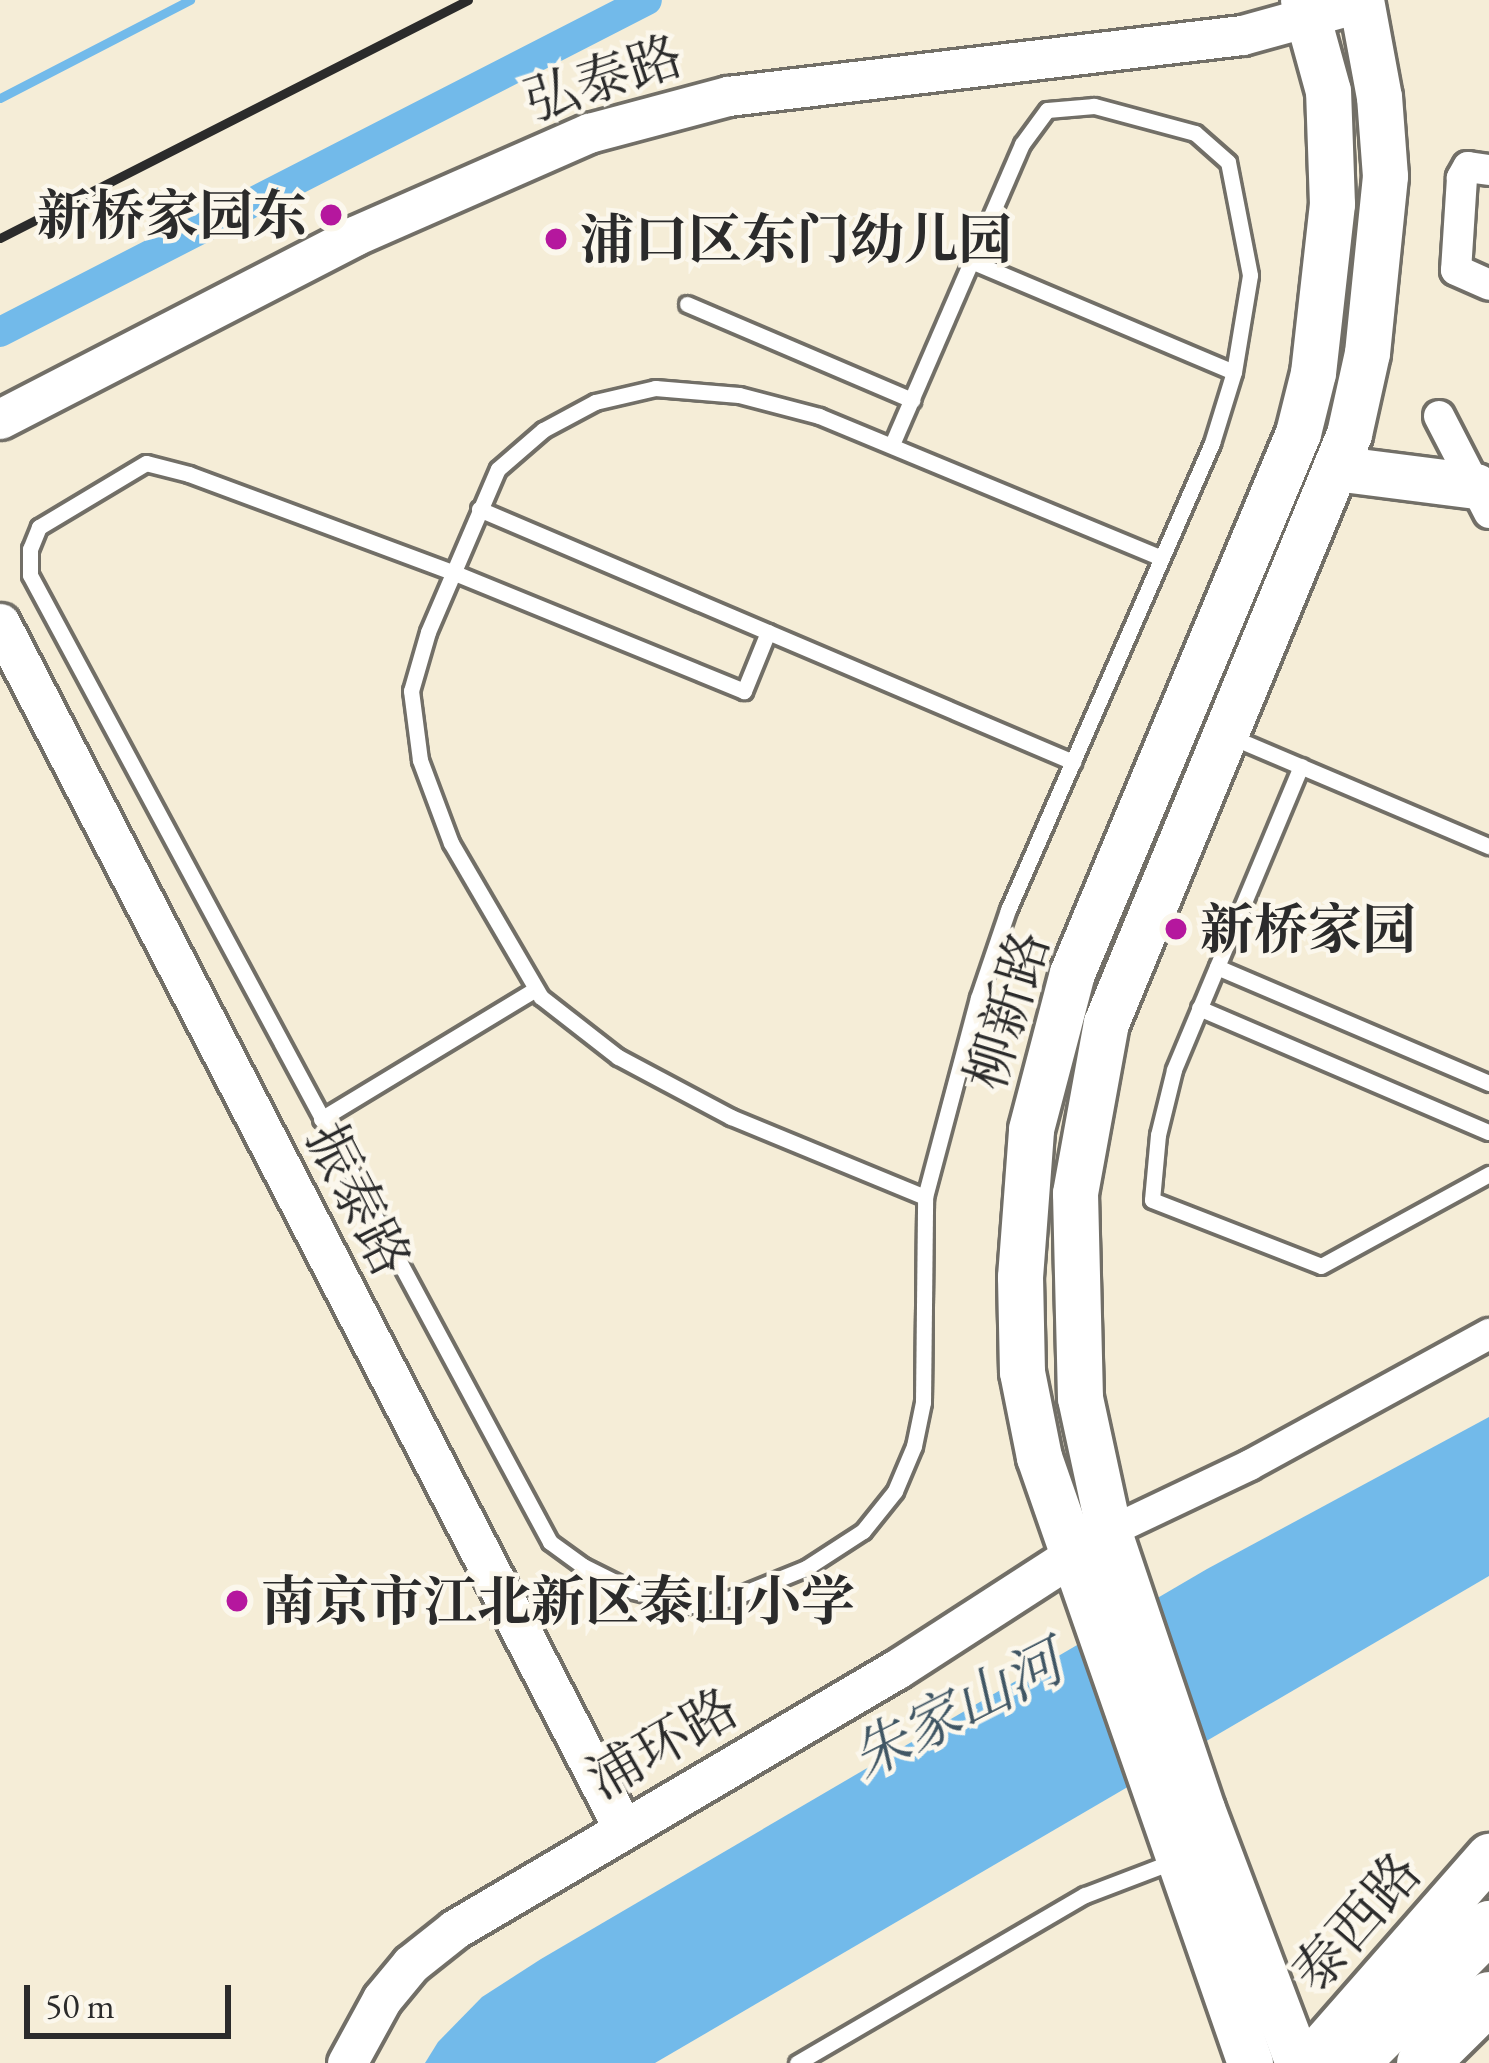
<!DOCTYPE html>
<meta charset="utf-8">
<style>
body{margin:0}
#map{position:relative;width:1489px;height:2063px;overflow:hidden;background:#f5edd7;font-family:"EB Garamond","Noto Serif SC",serif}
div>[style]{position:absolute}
.water>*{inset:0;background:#72baea}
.stream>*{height:9px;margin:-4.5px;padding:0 4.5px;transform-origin:4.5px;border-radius:4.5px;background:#72baea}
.canal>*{height:30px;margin:-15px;padding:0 15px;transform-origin:15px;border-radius:15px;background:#72baea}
.roads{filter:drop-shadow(3px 0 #726f67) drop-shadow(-3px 0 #726f67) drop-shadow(0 3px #726f67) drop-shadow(0 -3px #726f67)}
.service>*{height:15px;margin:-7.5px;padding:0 7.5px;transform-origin:7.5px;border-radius:7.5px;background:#fff}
.minor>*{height:30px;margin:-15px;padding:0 15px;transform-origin:15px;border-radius:15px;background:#fff}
.tertiary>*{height:39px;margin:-19.5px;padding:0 19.5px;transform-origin:19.5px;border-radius:19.5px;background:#fff}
.secondary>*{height:45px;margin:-22.5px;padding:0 22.5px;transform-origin:22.5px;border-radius:22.5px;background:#fff}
.trunk>*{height:51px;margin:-25.5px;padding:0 25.5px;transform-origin:25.5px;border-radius:25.5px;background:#fff}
.rail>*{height:9px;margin:-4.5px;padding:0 4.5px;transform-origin:4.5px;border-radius:4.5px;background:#2b2b2b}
.dots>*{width:33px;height:33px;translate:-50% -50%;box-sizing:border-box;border:6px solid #fbf7ec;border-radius:50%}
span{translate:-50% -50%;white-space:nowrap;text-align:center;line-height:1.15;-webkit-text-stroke:9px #fbf7ec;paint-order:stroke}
.street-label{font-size:54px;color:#2b2b2b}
.poi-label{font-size:54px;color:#2b2b2b;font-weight:700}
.right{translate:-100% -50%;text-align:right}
.left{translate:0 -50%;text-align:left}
.water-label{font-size:57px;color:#405664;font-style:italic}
.scale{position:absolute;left:24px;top:1985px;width:207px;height:54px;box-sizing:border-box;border:6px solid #2b2b2b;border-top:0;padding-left:15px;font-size:36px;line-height:42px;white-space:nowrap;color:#2b2b2b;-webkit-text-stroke:9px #fbf7ec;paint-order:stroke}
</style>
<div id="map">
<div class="water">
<div style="clip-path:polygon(1489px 1417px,1489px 1576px,655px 2063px,425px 2063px,438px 2042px,482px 1997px,541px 1959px,1207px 1569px)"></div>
</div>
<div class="stream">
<div style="left:0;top:98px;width:214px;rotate:-27.3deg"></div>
</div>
<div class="canal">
<div style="left:0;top:332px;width:727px;rotate:-27.16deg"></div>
</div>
<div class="roads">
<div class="service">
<div style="left:971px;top:261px;width:285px;rotate:22.9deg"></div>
<div style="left:687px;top:304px;width:245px;rotate:23.1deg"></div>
<div style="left:479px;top:509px;width:646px;rotate:23.07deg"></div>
<div style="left:768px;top:632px;width:64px;rotate:112.1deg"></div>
<div style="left:744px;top:691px;width:315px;rotate:-157.8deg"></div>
<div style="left:452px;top:572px;width:281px;rotate:-159.6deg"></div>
<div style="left:189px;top:474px;width:44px;rotate:-165.7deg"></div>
<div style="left:146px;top:463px;width:125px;rotate:149.1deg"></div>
<div style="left:39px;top:527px;width:24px;rotate:112deg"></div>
<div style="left:30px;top:549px;width:26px;rotate:90deg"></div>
<div style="left:30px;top:575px;width:1098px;rotate:61.73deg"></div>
<div style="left:550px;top:1542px;width:41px;rotate:36deg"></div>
<div style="left:583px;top:1566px;width:56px;rotate:26.6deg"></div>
<div style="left:633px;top:1591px;width:60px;rotate:13.6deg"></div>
<div style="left:691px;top:1605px;width:42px;rotate:-9.7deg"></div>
<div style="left:732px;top:1598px;width:80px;rotate:-22.1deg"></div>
<div style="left:806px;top:1568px;width:68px;rotate:-33deg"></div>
<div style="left:863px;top:1531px;width:51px;rotate:-51.3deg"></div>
<div style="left:895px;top:1491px;width:49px;rotate:-67.1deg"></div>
<div style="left:914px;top:1446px;width:45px;rotate:-78.4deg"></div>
<div style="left:923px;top:1402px;width:205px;rotate:-89.4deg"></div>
<div style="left:925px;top:1197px;width:206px;rotate:-75.1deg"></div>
<div style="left:978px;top:998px;width:93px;rotate:-71.2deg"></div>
<div style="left:1008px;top:910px;width:510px;rotate:-66.4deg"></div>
<div style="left:1212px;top:443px;width:74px;rotate:-72.8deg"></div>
<div style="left:1234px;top:372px;width:98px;rotate:-80.6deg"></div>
<div style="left:1250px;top:275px;width:115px;rotate:-101deg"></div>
<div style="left:1228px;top:162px;width:44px;rotate:-138.7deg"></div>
<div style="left:1195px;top:133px;width:105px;rotate:-165deg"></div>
<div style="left:1094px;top:106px;width:47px;rotate:175.1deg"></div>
<div style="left:1047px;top:110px;width:42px;rotate:126.3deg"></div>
<div style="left:1022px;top:144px;width:327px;rotate:113.4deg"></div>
<div style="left:1227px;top:735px;width:285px;rotate:23deg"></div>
<div style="left:1301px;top:766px;width:329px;rotate:112.7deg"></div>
<div style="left:1174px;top:1070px;width:67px;rotate:103.8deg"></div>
<div style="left:1158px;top:1135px;width:65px;rotate:95.3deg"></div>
<div style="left:1152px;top:1200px;width:181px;rotate:21.3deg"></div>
<div style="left:1321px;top:1266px;width:192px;rotate:-28.7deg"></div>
<div style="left:1217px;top:967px;width:296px;rotate:23.1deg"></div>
<div style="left:1199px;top:1008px;width:315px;rotate:23.2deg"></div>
<div style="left:321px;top:1119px;width:251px;rotate:-31.2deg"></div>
<div style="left:925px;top:1197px;width:210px;rotate:-157.6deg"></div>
<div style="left:731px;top:1117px;width:128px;rotate:-152deg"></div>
<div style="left:618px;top:1057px;width:98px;rotate:-142.1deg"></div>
<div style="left:541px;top:997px;width:178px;rotate:-120.3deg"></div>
<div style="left:451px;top:843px;width:89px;rotate:-110.5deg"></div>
<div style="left:420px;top:760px;width:70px;rotate:-97.4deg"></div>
<div style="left:411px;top:691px;width:61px;rotate:-73.9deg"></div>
<div style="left:428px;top:632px;width:177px;rotate:-66.8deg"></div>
<div style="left:498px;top:469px;width:60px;rotate:-40.9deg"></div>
<div style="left:543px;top:430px;width:59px;rotate:-28.3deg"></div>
<div style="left:595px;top:402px;width:62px;rotate:-13.1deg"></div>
<div style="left:655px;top:388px;width:84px;rotate:4.8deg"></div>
<div style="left:739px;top:395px;width:83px;rotate:14.7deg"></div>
<div style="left:819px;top:416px;width:370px;rotate:22.5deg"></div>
<div style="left:797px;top:2063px;width:333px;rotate:-30.3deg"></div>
<div style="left:1085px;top:1895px;width:95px;rotate:-20.9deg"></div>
</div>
<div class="minor">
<div style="left:1489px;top:170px;width:21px;rotate:-172deg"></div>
<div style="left:1468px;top:167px;width:13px;rotate:119deg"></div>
<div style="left:1462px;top:178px;width:92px;rotate:93.7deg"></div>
<div style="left:1456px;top:270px;width:36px;rotate:24deg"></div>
<div style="left:1439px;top:416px;width:109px;rotate:62.7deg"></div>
<div style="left:1109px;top:1532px;width:156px;rotate:-25.4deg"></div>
<div style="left:1250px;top:1465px;width:273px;rotate:-28.7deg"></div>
</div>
<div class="tertiary">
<div style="left:0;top:419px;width:399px;rotate:-27.3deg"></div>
<div style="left:354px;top:236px;width:257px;rotate:-23.7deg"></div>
<div style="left:589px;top:133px;width:144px;rotate:-14.9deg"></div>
<div style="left:728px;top:96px;width:518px;rotate:-6.77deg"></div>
<div style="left:1242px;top:35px;width:124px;rotate:-15.4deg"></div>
<div style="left:0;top:623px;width:1354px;rotate:62.66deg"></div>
<div style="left:347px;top:2063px;width:73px;rotate:-61.3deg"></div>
<div style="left:382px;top:1999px;width:45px;rotate:-50.4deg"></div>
<div style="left:411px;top:1964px;width:56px;rotate:-38.5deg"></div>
<div style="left:455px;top:1929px;width:513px;rotate:-30.47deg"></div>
<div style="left:897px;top:1669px;width:206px;rotate:-32.9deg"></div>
</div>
<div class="secondary">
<div style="left:1335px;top:468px;width:142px;rotate:7.3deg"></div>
<div style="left:1250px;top:2063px;width:642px;rotate:-109.2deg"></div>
<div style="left:1039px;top:1457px;width:87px;rotate:-101.3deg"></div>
<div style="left:1022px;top:1372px;width:95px;rotate:-91.2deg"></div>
<div style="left:1020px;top:1277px;width:148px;rotate:-85.7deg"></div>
<div style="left:1031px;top:1129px;width:161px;rotate:-75.3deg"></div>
<div style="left:1072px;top:973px;width:585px;rotate:-67.29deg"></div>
<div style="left:1298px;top:433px;width:62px;rotate:-76deg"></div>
<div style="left:1313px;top:373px;width:170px;rotate:-83.6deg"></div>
<div style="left:1332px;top:204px;width:113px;rotate:-92deg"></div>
<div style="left:1328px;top:91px;width:94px;rotate:-105.4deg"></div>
<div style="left:1298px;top:2063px;width:272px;rotate:-110.7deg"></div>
<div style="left:1202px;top:1809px;width:292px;rotate:-108.6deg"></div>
<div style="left:1109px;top:1532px;width:137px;rotate:-102.2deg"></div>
<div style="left:1080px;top:1398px;width:205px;rotate:-91.4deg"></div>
<div style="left:1075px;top:1193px;width:173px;rotate:-79.7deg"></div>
<div style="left:1106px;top:1023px;width:637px;rotate:-67.58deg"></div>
<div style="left:1349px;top:434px;width:83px;rotate:-77.5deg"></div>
<div style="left:1367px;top:353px;width:178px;rotate:-84.2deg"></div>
<div style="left:1385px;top:176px;width:79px;rotate:-94.3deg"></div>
<div style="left:1379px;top:97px;width:99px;rotate:-100.5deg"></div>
<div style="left:1307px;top:2063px;width:276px;rotate:-48.7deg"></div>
</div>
<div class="trunk">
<div style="left:1352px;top:2063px;width:194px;rotate:-45deg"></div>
<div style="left:1422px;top:2063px;width:94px;rotate:-44.6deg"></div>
</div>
</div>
<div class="rail">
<div style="left:0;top:238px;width:525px;rotate:-26.96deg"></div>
</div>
<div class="dots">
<div style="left:331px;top:215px;background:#b5179e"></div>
<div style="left:556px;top:239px;background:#b5179e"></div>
<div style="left:1176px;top:929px;background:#b5179e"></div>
<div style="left:237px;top:1601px;background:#b5179e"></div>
</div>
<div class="street-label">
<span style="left:603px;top:78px;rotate:-18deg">弘泰路</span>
<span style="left:1007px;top:1010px;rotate:-73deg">柳新路</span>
<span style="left:359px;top:1199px;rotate:63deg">振泰路</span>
<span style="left:662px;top:1743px;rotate:-30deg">浦环路</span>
<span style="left:1356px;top:1922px;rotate:-49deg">泰西路</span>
</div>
<div class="poi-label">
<span class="right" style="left:307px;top:215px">新桥家园东</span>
<span class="left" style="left:580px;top:239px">浦口区东门幼儿园</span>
<span class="left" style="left:1200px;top:929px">新桥家园</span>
<span class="left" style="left:261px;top:1601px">南京市江北新区泰山小学</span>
</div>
<div class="water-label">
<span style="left:957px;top:1710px;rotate:-27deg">朱家山河</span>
</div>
<div class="scale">50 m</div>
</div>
